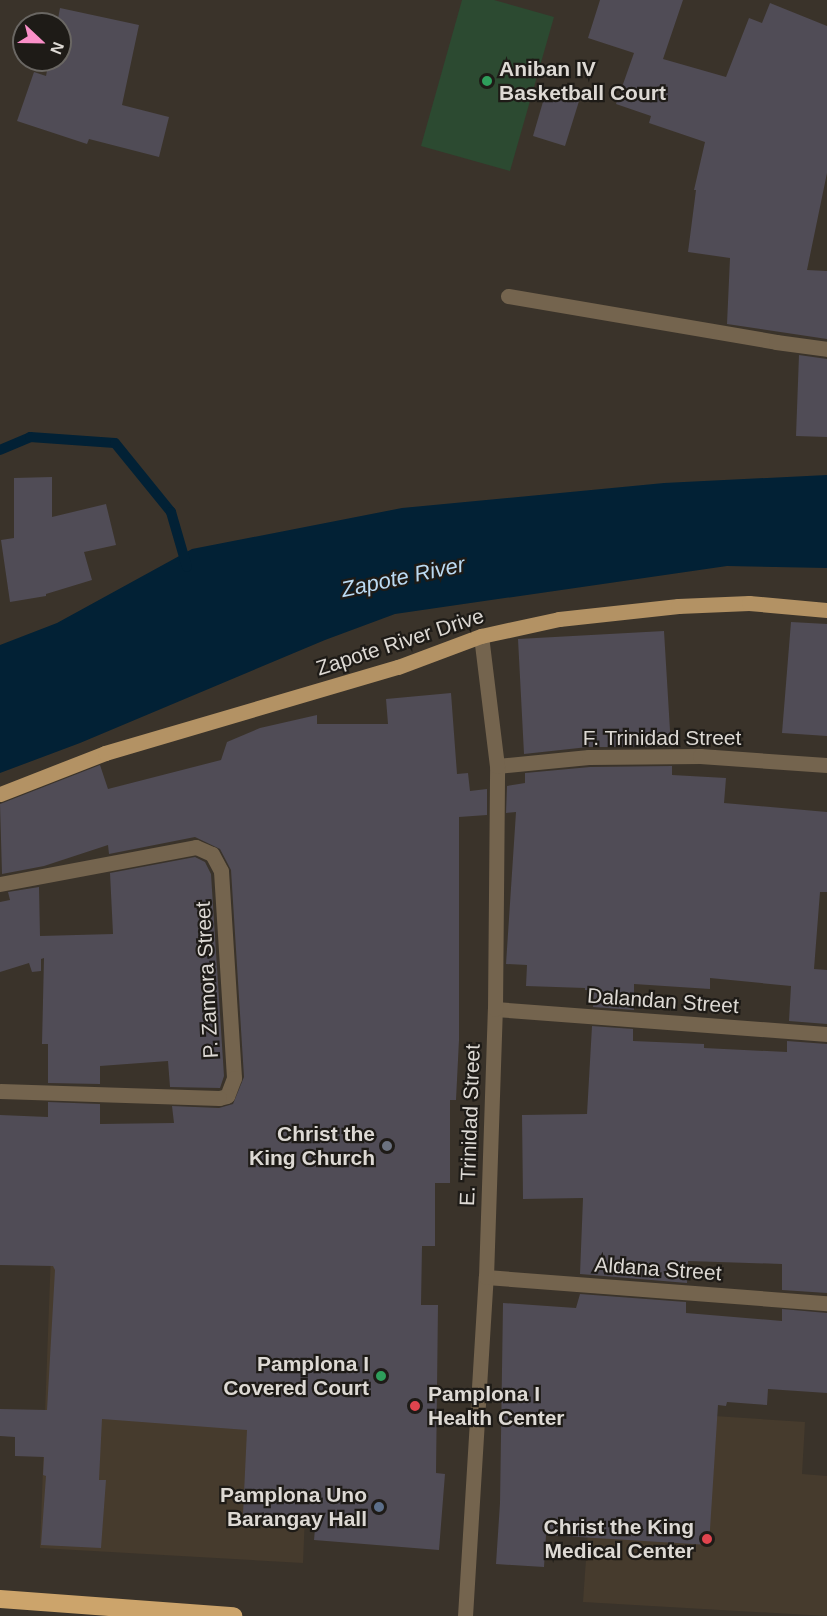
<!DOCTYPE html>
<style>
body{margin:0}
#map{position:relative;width:827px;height:1616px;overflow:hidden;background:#3a332a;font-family:Arial,sans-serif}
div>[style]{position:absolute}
.built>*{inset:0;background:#463b2d}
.green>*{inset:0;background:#2c4a31}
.water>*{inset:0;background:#022135}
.stream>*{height:10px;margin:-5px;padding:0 5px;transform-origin:5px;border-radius:5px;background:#022135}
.building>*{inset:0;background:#504c56}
.minor>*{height:15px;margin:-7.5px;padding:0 7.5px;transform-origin:7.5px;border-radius:7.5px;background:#74644e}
.major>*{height:15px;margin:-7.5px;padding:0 7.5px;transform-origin:7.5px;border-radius:7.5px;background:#b39264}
.highway>*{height:18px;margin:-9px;padding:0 9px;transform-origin:9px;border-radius:9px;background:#cca46b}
.dots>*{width:16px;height:16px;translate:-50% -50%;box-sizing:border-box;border:3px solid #1e1b17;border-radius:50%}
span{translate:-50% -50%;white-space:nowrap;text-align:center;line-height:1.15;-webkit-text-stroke:4.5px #1e1b17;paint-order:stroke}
.poi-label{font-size:21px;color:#ddd9d4;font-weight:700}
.left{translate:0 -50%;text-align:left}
.right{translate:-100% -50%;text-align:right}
.street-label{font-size:21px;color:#ddd9d4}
.water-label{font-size:22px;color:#bbdaf2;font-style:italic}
.north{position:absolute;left:12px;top:12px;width:60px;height:60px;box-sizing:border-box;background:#1e1b17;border:2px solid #6a6763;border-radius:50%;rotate:112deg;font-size:16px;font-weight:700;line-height:24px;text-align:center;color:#ddd9d4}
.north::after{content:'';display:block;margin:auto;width:21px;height:27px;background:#fa8fc8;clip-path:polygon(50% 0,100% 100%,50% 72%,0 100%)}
</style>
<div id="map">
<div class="built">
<div style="clip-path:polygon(53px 1199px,318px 1205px,303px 1563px,40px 1548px)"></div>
<div style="clip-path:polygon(608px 1409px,805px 1422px,802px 1474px,827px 1476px,827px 1616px,583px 1602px,595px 1430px)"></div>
</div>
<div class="green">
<div style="clip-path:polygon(462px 0,494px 0,554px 17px,510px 171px,421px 146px)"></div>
</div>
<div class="water">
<div style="clip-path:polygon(827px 475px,827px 568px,727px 566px,395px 614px,325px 640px,80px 743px,0 773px,0 645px,57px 623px,192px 549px,402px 508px,664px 483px)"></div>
</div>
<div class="stream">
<div style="left:0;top:450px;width:33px;rotate:-23deg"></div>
<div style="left:30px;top:437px;width:85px;rotate:4deg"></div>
<div style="left:115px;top:443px;width:89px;rotate:50.9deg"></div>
<div style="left:171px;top:512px;width:57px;rotate:73.8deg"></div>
</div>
<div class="building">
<div style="clip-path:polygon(600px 0,683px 0,663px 59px,726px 77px,749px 18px,762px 23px,770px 3px,827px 26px,827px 173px,807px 270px,827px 271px,827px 339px,727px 324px,730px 258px,688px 252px,696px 190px,694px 190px,705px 142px,649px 123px,651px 116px,616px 104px,634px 53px,588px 38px)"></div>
<div style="clip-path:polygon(60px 8px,139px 25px,122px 105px,169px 117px,159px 157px,89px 139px,87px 144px,17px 121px,34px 72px,46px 76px,49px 60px,60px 60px,60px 24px,57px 24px)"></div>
<div style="clip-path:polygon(547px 88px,580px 98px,565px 146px,533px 136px)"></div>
<div style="clip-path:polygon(799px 355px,827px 359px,827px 437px,796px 436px)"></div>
<div style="clip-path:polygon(52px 477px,52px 517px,106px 504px,116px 545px,84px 552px,92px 580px,46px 594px,46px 596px,10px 602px,1px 540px,14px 538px,14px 478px)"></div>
<div style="clip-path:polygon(791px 622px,827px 624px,827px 736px,782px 733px)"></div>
<div style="clip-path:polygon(664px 631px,671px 747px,588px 747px,524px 754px,518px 639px)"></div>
<div style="clip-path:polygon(451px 693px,457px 774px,468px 773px,470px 791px,487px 789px,487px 815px,459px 817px,459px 1040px,456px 1100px,450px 1100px,450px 1183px,435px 1183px,435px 1246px,422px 1246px,421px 1305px,438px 1305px,436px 1473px,445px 1474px,439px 1550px,314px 1540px,316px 1517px,243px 1514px,247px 1430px,102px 1419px,99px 1480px,106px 1480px,101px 1548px,41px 1545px,46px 1476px,43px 1475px,44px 1457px,15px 1456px,15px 1437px,0 1436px,0 1409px,47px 1410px,55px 1270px,53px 1266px,0 1265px,0 1115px,48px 1117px,48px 1102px,100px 1104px,100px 1124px,174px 1123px,172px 1106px,219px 1108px,233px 1104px,244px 1077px,231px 870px,220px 849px,195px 837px,109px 854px,108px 845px,44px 866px,2px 874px,0 804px,100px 765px,108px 789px,221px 760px,227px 742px,260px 728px,317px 715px,317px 724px,388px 724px,386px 699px)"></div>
<div style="clip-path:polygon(672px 766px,672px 775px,726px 778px,724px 803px,827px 812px,827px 892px,820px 892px,814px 969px,827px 970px,827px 1024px,789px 1021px,791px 986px,710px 978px,710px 989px,634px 984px,634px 1010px,593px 1007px,594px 990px,585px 990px,585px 988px,526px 986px,527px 965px,506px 964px,516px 812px,506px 813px,507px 786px,525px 783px,525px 773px,590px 767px)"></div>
<div style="clip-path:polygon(195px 857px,205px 862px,211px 874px,224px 1076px,220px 1088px,170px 1087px,168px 1061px,100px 1066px,100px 1084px,48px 1083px,48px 1044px,42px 1044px,44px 958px,41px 959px,41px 971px,32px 972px,29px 963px,0 972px,0 902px,10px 900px,8px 892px,39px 887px,40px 936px,113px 934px,110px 873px)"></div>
<div style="clip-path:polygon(592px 1026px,633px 1029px,633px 1041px,704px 1044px,704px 1048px,787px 1052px,787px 1041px,827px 1044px,827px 1293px,782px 1290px,782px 1264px,688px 1261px,687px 1283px,580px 1274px,583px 1198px,523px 1199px,522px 1115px,587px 1114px)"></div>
<div style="clip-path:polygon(580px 1294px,686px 1302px,686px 1313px,782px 1321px,782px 1309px,827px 1313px,827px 1393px,768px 1389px,767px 1405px,727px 1402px,726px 1406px,718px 1405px,709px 1545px,546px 1535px,544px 1567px,496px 1564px,500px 1503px,503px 1303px,576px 1308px)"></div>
</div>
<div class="minor">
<div style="left:508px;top:296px;width:272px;rotate:9.7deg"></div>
<div style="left:776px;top:342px;width:51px;rotate:7.8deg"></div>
<div style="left:497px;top:766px;width:92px;rotate:-5.6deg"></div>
<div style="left:589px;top:757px;width:111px;rotate:-0.5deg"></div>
<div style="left:700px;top:756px;width:127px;rotate:4.1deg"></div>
<div style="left:0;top:884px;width:199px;rotate:-10.7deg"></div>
<div style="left:196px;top:847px;width:17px;rotate:24deg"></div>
<div style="left:212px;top:854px;width:19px;rotate:62deg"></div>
<div style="left:221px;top:871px;width:207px;rotate:86.4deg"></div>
<div style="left:234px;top:1078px;width:19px;rotate:111deg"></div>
<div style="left:227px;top:1096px;width:8px;rotate:166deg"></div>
<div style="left:219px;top:1098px;width:219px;rotate:-178.2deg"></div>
<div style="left:495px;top:1009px;width:333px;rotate:4.3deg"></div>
<div style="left:486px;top:1277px;width:342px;rotate:4.4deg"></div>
<div style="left:465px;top:1616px;width:340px;rotate:-86.5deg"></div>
<div style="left:486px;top:1277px;width:268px;rotate:-88.1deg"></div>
<div style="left:495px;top:1009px;width:243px;rotate:-89.5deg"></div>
<div style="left:497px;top:766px;width:131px;rotate:-97deg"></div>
</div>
<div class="major">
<div style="left:0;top:794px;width:113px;rotate:-21.3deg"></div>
<div style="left:105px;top:753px;width:305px;rotate:-16.4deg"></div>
<div style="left:398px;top:667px;width:89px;rotate:-20.5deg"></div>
<div style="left:481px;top:636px;width:80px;rotate:-12.3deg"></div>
<div style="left:559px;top:619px;width:120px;rotate:-6.2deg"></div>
<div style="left:678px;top:606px;width:71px;rotate:-2.4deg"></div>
<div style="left:749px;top:603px;width:78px;rotate:5.1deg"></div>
</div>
<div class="highway">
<div style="left:0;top:1599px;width:234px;rotate:4.2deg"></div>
</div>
<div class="dots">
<div style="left:487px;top:81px;background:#2e9e5b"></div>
<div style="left:387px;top:1146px;background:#6b7280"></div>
<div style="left:381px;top:1376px;background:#2e9e5b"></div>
<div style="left:415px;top:1406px;background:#e0444e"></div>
<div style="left:379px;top:1507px;background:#5c6f8a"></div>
<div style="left:707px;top:1539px;background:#e0444e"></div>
</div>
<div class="poi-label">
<span class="left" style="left:499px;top:81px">Aniban IV<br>Basketball Court</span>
<span class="right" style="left:375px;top:1146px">Christ the<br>King Church</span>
<span class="right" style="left:369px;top:1376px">Pamplona I<br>Covered Court</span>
<span class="left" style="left:428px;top:1406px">Pamplona I<br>Health Center</span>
<span class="right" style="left:367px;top:1507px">Pamplona Uno<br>Barangay Hall</span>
<span class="right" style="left:694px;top:1539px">Christ the King<br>Medical Center</span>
</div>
<div class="street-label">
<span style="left:400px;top:642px;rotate:-18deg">Zapote River Drive</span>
<span style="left:662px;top:738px">F. Trinidad Street</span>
<span style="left:207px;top:980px;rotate:-93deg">P. Zamora Street</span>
<span style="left:663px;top:1001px;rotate:4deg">Dalandan Street</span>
<span style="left:470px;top:1125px;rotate:-88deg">E. Trinidad Street</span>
<span style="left:658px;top:1269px;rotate:4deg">Aldana Street</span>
</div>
<div class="water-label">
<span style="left:403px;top:577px;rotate:-12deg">Zapote River</span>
</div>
<div class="north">N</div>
</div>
